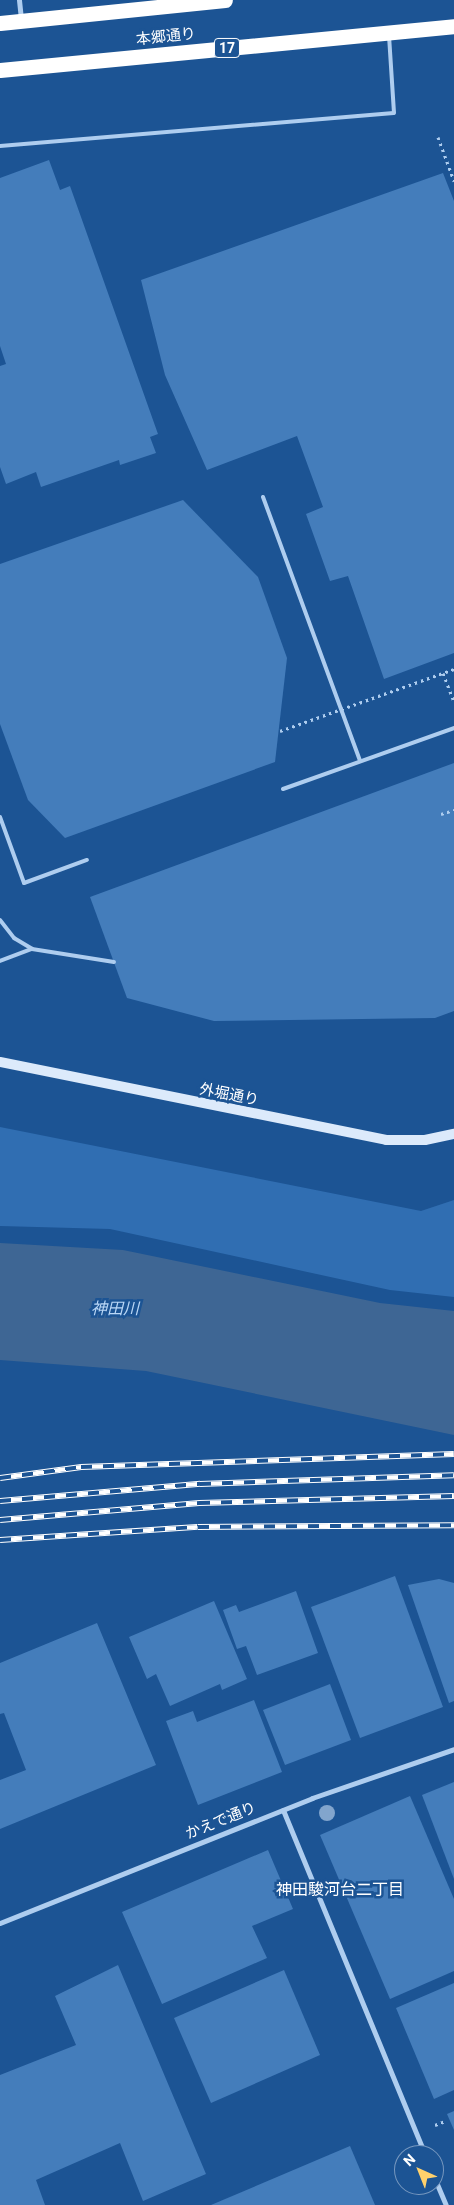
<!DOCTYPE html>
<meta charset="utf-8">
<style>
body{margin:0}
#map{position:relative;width:454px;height:2205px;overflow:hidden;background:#1c5494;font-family:Roboto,"Noto Sans JP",sans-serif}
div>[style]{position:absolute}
.green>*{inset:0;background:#306eb2}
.water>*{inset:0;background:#3e6694}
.building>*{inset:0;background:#447dbb}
.path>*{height:3px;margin-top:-1.5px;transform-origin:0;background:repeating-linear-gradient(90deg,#aecdef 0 2.5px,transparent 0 6.5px)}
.lane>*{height:4px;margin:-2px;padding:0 2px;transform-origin:2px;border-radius:2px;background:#aecdef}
.street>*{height:5px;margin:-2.5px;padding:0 2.5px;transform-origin:2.5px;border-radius:2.5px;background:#aecdef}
.secondary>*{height:10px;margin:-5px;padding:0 5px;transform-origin:5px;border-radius:5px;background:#dceafb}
.highway>*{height:15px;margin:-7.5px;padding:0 7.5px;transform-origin:7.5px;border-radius:7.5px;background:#fff}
.rail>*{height:5.5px;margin-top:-2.75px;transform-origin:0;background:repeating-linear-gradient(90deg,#1c5494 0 11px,#fff 0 22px);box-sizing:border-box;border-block:1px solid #fff}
.path-bridge>*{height:3px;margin-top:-1.5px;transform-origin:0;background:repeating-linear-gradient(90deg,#aecdef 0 2.5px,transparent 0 6.5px)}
.trees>*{width:16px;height:16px;margin:-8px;border-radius:50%;background:#82a5cd}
span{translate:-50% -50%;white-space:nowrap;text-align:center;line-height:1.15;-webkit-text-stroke:5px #1c5494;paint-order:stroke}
.shield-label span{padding:1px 4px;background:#1c5494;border:1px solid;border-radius:4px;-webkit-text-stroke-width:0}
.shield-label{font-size:14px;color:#fff;font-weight:700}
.street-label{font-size:15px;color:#fff}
.water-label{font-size:16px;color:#bad7f6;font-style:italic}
.neighbourhood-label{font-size:16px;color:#fff}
.north{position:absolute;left:394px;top:2145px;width:50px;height:50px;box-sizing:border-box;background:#1c5494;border:1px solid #7798bf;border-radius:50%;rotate:316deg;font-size:14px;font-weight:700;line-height:20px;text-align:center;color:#fff}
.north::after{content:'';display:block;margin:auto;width:18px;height:22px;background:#ffd16c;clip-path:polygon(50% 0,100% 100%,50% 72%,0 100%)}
</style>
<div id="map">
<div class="green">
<div style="clip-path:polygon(0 1127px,421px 1211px,454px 1200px,454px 1297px,390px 1290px,110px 1229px,0 1226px)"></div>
</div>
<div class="water">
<div style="clip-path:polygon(0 1243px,123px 1250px,380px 1303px,454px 1311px,454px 1435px,146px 1371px,0 1360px)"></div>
</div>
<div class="building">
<div style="clip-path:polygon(49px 160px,60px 190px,70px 186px,158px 434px,150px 437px,156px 453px,120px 465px,119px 460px,41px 487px,36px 472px,6px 484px,0 467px,0 366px,6px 364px,0 346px,0 178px)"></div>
<div style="clip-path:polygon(443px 173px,454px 201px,454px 653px,384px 679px,348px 576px,330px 581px,306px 514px,323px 507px,297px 436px,207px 470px,165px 375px,141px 280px)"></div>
<div style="clip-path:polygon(183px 500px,258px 577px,287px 658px,275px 762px,65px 838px,28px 800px,0 724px,0 564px)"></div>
<div style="clip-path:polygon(454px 763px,454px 1011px,435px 1018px,214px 1021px,127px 998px,90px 897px)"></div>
<div style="clip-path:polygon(395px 1576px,443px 1707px,360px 1738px,311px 1607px)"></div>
<div style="clip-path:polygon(439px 1579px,454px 1583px,454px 1701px,449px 1703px,408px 1585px)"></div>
<div style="clip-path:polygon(296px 1591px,318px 1653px,257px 1675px,246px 1646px,237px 1649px,223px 1610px,236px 1605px,239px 1612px)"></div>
<div style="clip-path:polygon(214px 1601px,247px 1679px,222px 1690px,220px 1684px,170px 1706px,156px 1674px,147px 1679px,129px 1637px)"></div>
<div style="clip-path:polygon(97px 1623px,156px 1765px,0 1829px,0 1780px,26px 1770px,4px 1713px,0 1714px,0 1663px)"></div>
<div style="clip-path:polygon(330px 1684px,351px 1740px,285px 1765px,263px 1710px)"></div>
<div style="clip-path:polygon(254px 1700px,282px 1772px,198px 1805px,166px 1721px,193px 1711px,197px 1722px)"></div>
<div style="clip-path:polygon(454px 1782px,454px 1879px,422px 1795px)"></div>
<div style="clip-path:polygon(410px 1796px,454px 1899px,454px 1971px,390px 1999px,320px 1835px)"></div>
<div style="clip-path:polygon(268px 1850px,293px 1909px,252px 1926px,267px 1958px,162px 2004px,122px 1912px)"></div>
<div style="clip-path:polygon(118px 1965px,206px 2174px,143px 2201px,120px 2143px,36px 2180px,45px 2205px,0 2205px,0 2075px,76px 2045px,55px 1996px)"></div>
<div style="clip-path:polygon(284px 1970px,320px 2055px,211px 2103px,174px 2018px)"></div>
<div style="clip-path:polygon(454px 1983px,454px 2090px,434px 2099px,396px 2008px)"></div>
<div style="clip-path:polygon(454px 2111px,454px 2130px,447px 2114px)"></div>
<div style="clip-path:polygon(350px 2146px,375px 2205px,211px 2205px)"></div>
</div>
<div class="path">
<div style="left:438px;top:137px;width:47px;rotate:70deg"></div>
<div style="left:443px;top:673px;width:30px;rotate:69deg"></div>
<div style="left:441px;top:814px;width:14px;rotate:-17deg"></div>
<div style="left:435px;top:2125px;width:9px;rotate:-21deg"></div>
</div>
<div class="lane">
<div style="left:0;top:146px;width:395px;rotate:-4.8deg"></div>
<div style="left:394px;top:113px;width:78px;rotate:-93.7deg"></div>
<div style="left:263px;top:497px;width:281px;rotate:69.8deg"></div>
<div style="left:283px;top:789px;width:182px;rotate:-19.6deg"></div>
<div style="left:0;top:817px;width:70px;rotate:70deg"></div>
<div style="left:24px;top:883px;width:67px;rotate:-20.1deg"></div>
<div style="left:0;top:920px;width:23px;rotate:52deg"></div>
<div style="left:14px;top:938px;width:21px;rotate:31deg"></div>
<div style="left:32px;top:949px;width:83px;rotate:9deg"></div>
<div style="left:0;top:961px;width:34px;rotate:-21deg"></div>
</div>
<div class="street">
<div style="left:19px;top:0;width:19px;rotate:84deg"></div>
<div style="left:283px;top:1810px;width:373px;rotate:67.6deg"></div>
<div style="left:0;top:1923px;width:336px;rotate:-21.8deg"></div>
<div style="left:312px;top:1798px;width:150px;rotate:-19deg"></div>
<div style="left:434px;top:2177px;width:30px;rotate:67deg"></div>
</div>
<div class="secondary">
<div style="left:0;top:1062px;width:394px;rotate:11.4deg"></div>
<div style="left:386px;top:1140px;width:39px"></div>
<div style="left:425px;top:1140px;width:30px;rotate:-12deg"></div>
</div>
<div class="highway">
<div style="left:0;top:23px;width:226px;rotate:-5.8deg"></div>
<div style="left:0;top:70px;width:456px;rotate:-5.5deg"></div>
</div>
<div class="rail">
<div style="left:0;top:1478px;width:82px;rotate:-7.7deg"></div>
<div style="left:81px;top:1467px;width:373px;rotate:-2deg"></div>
<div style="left:0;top:1501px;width:201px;rotate:-4.9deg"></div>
<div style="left:200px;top:1484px;width:254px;rotate:-2deg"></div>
<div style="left:0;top:1520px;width:200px;rotate:-4.9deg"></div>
<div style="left:199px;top:1503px;width:255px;rotate:-1.6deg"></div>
<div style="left:0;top:1540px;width:198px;rotate:-3.8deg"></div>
<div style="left:198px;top:1527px;width:256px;rotate:-0.4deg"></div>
</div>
<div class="path-bridge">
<div style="left:280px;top:731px;width:185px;rotate:-19.6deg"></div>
</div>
<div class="trees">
<div style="left:327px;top:1813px"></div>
</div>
<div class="shield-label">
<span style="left:227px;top:48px">17</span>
</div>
<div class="street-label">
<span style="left:166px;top:37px;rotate:-6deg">本郷通り</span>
<span style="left:229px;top:1095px;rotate:11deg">外堀通り</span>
<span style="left:221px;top:1821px;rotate:-22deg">かえで通り</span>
</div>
<div class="water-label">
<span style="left:115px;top:1309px">神田川</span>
</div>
<div class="neighbourhood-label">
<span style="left:340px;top:1890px">神田駿河台二丁目</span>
</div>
<div class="north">N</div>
</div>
